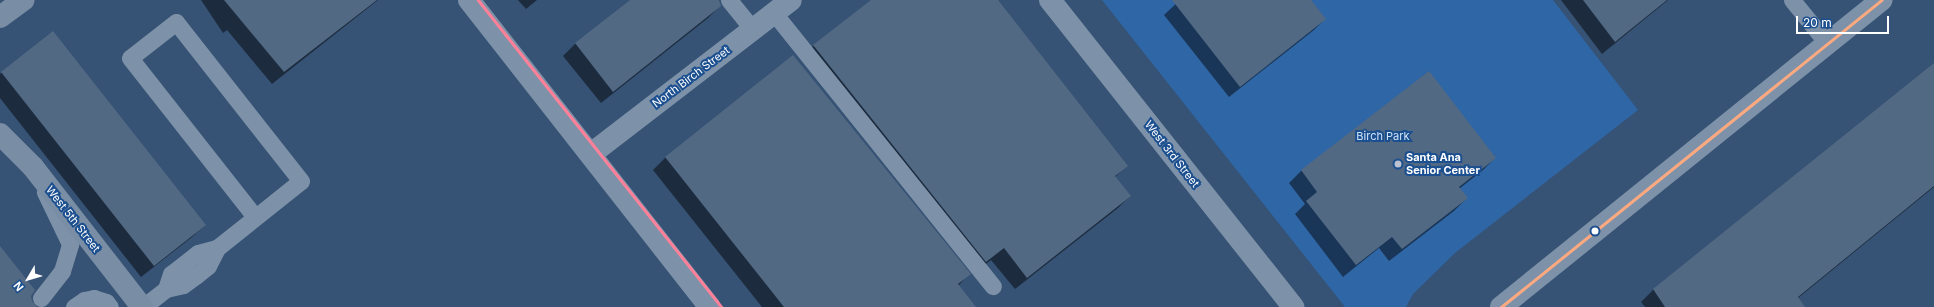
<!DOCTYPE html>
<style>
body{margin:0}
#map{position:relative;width:1934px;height:307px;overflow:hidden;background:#365274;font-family:Inter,sans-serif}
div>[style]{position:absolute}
.green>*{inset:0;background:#2f66a5}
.shadow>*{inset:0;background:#0007}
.building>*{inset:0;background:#526984}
.service>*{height:17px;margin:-8.5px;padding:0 8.5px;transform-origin:8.5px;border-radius:8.5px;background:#7d92a8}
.minor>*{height:22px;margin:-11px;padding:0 11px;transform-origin:11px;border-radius:11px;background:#7d92a8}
.tertiary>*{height:22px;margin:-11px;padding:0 11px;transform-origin:11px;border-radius:11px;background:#7d92a8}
.secondary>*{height:22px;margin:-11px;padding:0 11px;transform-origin:11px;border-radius:11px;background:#798da4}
.bus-1>*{height:3px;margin:-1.5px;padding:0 1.5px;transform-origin:1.5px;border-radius:1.5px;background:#ffa980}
.tram-1>*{height:3px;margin:-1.5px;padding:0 1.5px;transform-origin:1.5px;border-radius:1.5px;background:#ff8098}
.dots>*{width:11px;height:11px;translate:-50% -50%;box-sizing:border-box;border:2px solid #1b4f8f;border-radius:50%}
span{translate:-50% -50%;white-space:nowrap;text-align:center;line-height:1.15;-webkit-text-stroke:4px #1b4f8f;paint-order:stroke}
.street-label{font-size:11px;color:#fff}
.park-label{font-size:11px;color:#cfe3fa}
.poi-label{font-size:11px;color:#fff;font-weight:700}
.left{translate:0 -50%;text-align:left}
.north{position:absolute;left:8px;top:259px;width:40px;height:40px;-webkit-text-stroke:3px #1b4f8f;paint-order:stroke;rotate:232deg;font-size:11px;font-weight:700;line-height:16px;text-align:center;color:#fff}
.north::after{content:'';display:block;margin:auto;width:14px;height:18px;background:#fff;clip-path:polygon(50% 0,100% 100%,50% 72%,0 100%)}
.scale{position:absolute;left:1796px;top:16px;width:93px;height:18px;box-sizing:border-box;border:2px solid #fff;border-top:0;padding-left:5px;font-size:12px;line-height:14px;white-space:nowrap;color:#fff;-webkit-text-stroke:3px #1b4f8f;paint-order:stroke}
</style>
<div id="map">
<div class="green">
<div style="clip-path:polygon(1102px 0,1553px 0,1638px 110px,1455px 253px,1413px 294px,1406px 307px,1345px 307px)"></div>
</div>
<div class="shadow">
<div style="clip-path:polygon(201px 0,378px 0,272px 84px,227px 30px,223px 33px)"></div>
<div style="clip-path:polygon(518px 0,537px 0,526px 9px)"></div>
<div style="clip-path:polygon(631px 0,719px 0,720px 6px,708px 18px,601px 103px,563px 56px,575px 44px)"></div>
<div style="clip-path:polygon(872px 0,996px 0,1126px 166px,1115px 177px,1130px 196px,1118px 208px,1015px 289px,991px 260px,974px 273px,801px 58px,813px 46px)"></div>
<div style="clip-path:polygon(1180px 0,1310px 0,1325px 19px,1314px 30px,1229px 97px,1164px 15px)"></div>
<div style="clip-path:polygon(1561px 0,1668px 0,1602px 54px)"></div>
<div style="clip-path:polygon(1934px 64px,1934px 187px,1798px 298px,1804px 307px,1645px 307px,1641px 302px,1653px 290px)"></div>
<div style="clip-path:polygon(2px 72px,205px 225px,192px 237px,141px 277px,0 98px,0 74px)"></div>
<div style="clip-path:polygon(1429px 73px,1495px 158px,1483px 170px,1459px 189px,1467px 198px,1454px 211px,1389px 261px,1379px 248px,1343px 277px,1295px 214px,1305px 204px,1289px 183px,1301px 171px)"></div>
<div style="clip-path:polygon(666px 157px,969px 274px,958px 286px,974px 307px,762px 307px,653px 170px)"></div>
</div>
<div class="building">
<div style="clip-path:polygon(224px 0,377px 0,284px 72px)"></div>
<div style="clip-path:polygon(630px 0,719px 0,721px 6px,613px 92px,575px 43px)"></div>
<div style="clip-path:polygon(871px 0,998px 0,1128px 166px,1115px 176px,1131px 196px,1027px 278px,1004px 248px,986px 262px,813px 45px)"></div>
<div style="clip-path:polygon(1172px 0,1311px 0,1326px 19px,1240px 87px)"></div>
<div style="clip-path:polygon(1583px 0,1667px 0,1615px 42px)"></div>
<div style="clip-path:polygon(53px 31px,206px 225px,154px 266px,1px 72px)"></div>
<div style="clip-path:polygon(793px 55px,971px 274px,958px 284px,976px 307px,784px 307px,665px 157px)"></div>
<div style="clip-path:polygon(1934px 63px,1934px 186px,1798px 297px,1805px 307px,1665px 307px,1653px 289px)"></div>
<div style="clip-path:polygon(1429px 71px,1496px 158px,1459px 187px,1468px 198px,1402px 249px,1392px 237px,1356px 265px,1306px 201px,1317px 192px,1301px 170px)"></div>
<div style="clip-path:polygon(0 246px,35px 290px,31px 296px,32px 301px,37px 307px,0 307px)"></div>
</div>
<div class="service">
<div style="left:729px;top:0;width:38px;rotate:51deg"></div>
<div style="left:1792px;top:0;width:55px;rotate:50.9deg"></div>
<div style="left:774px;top:13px;width:350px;rotate:51.3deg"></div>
<div style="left:166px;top:289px;width:16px;rotate:-72deg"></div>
<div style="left:171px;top:274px;width:34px;rotate:-38deg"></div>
<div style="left:198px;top:253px;width:20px;rotate:-15deg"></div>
<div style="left:41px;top:298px;width:34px;rotate:-52deg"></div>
<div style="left:62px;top:271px;width:28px;rotate:-73deg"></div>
<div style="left:70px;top:244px;width:58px;rotate:-115.7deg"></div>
<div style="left:74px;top:307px;width:12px;rotate:-35deg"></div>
<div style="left:84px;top:300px;width:10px;rotate:-11deg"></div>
<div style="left:94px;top:298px;width:13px;rotate:18deg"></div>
<div style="left:106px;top:302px;width:6px;rotate:51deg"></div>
<div style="left:143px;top:307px;width:29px;rotate:-38deg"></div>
<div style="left:166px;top:289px;width:17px;rotate:-13deg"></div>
<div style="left:183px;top:285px;width:17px;rotate:-36deg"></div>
<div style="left:197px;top:275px;width:14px;rotate:-39deg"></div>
<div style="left:208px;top:266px;width:20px;rotate:-63deg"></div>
<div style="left:217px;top:248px;width:107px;rotate:-38.6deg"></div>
<div style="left:301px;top:181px;width:202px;rotate:-128.2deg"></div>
<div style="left:176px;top:22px;width:58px;rotate:142deg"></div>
<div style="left:130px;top:58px;width:202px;rotate:51.8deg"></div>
</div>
<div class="minor">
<div style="left:469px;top:0;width:390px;rotate:51.9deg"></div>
<div style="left:591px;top:154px;width:252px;rotate:-37.6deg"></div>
</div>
<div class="tertiary">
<div style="left:1050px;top:0;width:392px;rotate:51.6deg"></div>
<div style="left:1501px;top:307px;width:489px;rotate:-38.9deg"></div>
</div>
<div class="secondary">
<div style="left:0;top:17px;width:29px;rotate:-36deg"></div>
<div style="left:0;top:134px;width:47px;rotate:45deg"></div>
<div style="left:33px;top:167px;width:177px;rotate:52.1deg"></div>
</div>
<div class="bus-1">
<div style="left:1501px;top:307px;width:489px;rotate:-38.9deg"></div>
</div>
<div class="tram-1">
<div style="left:478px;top:0;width:392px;rotate:51.6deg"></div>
</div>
<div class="dots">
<div style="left:1398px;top:164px;background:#b9c2ce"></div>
<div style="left:1595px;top:231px;background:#fff"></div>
</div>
<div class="street-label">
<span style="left:691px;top:77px;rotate:-37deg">North Birch Street</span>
<span style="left:1172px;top:154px;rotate:52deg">West 3rd Street</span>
<span style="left:73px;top:219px;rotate:52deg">West 5th Street</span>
</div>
<div class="park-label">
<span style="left:1383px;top:136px">Birch Park</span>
</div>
<div class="poi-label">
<span class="left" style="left:1406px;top:164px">Santa Ana<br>Senior Center</span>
</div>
<div class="north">N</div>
<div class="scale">20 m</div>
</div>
